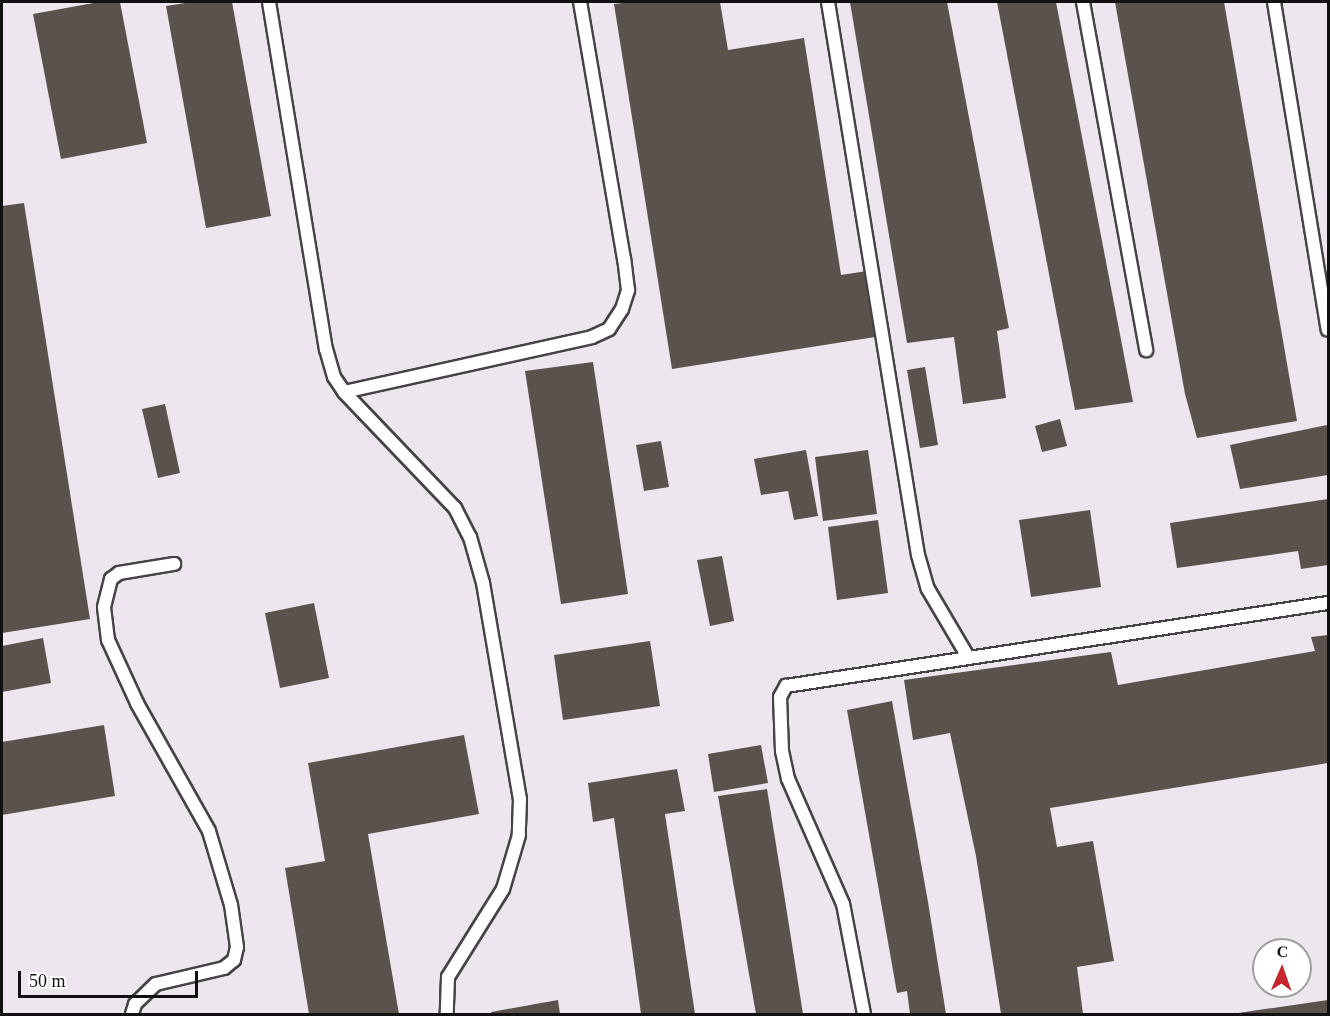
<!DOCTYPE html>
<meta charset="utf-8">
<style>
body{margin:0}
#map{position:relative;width:1330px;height:1016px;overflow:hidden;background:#fffdf5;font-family:Georgia,serif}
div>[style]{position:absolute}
.industrial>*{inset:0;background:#eee6ef}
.building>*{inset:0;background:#5a524d}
.roads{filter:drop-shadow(2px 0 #444) drop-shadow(-2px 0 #444) drop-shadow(0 2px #444) drop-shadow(0 -2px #444)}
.lane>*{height:12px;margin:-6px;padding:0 6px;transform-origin:6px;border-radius:6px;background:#fff}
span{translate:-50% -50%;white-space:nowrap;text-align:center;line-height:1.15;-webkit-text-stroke:6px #fff;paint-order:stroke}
.frame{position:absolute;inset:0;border:3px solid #111;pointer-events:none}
.north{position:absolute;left:1252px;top:938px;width:60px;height:60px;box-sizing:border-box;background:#fff;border:2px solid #a0a0a0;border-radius:50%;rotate:2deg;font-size:16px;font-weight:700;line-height:24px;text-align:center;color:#111}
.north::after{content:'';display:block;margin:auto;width:21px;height:27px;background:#c4262e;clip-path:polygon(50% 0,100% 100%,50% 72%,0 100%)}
.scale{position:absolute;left:18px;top:971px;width:180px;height:27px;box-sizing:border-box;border:3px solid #111;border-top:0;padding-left:8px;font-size:18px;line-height:21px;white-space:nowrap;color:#111;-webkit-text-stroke:4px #fff;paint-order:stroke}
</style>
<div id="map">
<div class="industrial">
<div style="clip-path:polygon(evenodd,2px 2px,1328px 2px,1328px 1014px,2px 1014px,2px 2px,1264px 950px,1300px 950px,1300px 986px,1264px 986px,1264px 950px)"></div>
</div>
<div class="building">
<div style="clip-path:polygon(99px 2px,120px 2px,147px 143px,61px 159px,33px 14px)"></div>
<div style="clip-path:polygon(192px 2px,232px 2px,271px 216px,206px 228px,166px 6px)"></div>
<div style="clip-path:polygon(631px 2px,720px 2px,728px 50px,804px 38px,841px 275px,867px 271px,875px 337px,672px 369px,614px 4px)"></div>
<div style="clip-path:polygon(850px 2px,947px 2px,1009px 328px,997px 331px,1006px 398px,963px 404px,954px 337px,907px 343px)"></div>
<div style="clip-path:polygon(997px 2px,1056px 2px,1133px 402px,1075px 410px)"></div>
<div style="clip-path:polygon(1115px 2px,1224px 2px,1297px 421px,1197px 438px,1185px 394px)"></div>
<div style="clip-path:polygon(24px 203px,90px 619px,2px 633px,2px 206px)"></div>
<div style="clip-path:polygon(593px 362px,628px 594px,561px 604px,525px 371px)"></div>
<div style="clip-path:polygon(925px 367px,938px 445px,920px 448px,907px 370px)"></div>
<div style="clip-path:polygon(165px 404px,180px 473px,158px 478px,142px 409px)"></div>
<div style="clip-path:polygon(1060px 419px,1067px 446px,1042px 452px,1035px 426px)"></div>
<div style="clip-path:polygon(1327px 425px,1328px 475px,1240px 489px,1230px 445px)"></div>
<div style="clip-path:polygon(661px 441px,669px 487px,644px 491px,636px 445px)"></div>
<div style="clip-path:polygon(806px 450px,818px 516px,794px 520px,788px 491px,761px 495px,754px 459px)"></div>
<div style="clip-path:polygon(868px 450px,877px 514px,823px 521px,815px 457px)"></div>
<div style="clip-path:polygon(1328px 499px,1328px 565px,1301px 569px,1298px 551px,1177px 568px,1170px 523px)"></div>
<div style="clip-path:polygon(1090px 510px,1101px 587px,1031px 597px,1019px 520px)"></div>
<div style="clip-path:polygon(878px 520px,888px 593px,837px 600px,828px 527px)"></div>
<div style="clip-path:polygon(722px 556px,734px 621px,710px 626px,697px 560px)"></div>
<div style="clip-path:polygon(314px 603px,329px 678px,280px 688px,265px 613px)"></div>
<div style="clip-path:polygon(1328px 635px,1328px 763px,1050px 808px,1057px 847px,1093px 841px,1114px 961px,1077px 967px,1083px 1014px,1001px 1014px,976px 856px,950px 733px,913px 740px,904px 680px,1111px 652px,1118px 685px,1315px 651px,1311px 637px)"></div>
<div style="clip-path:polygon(43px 638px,51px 683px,2px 692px,2px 646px)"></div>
<div style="clip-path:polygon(650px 641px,660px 706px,563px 720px,554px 655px)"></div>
<div style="clip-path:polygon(892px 701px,928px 902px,946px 1014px,910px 1014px,907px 991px,897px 993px,847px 710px)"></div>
<div style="clip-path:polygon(104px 725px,115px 796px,2px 815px,2px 742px)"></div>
<div style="clip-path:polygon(464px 735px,479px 814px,368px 834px,399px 1014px,309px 1014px,285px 868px,325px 861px,308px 763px)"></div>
<div style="clip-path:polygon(761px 745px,768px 783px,714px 792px,708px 754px)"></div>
<div style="clip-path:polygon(677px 769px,685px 811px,665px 814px,695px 1014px,641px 1014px,614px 818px,593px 822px,588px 783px)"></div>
<div style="clip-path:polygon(767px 789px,784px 894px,803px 1014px,756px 1014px,718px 796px)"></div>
<div style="clip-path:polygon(558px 1000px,560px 1014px,492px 1014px,491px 1012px)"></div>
<div style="clip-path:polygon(1328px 1000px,1328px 1014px,1238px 1014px,1238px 1013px)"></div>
</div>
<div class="roads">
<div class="lane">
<div style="left:269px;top:2px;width:352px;rotate:80.7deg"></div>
<div style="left:326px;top:349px;width:29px;rotate:74deg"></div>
<div style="left:334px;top:377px;width:18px;rotate:56deg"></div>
<div style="left:344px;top:392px;width:161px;rotate:46.3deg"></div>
<div style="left:455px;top:508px;width:33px;rotate:63deg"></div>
<div style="left:470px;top:537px;width:48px;rotate:74.2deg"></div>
<div style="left:483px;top:583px;width:219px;rotate:80.3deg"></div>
<div style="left:520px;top:799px;width:36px;rotate:92deg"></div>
<div style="left:519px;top:835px;width:56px;rotate:106.5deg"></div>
<div style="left:503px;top:889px;width:104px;rotate:122deg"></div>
<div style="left:448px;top:977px;width:37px;rotate:92deg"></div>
<div style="left:828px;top:2px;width:560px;rotate:80.76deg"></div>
<div style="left:918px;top:555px;width:35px;rotate:74deg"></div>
<div style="left:928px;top:589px;width:79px;rotate:59.5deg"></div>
<div style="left:1083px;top:2px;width:354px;rotate:79.7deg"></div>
<div style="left:1274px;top:2px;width:332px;rotate:80.7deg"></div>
<div style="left:344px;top:392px;width:254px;rotate:-12.5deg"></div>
<div style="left:592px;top:337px;width:19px;rotate:-25deg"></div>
<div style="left:609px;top:329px;width:24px;rotate:-57deg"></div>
<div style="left:622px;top:309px;width:20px;rotate:-72deg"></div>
<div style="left:628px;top:290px;width:31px;rotate:-97deg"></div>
<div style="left:624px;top:259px;width:261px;rotate:-99.7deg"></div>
<div style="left:132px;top:1014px;width:10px;rotate:-73deg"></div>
<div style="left:135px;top:1004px;width:29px;rotate:-44deg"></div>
<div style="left:156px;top:984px;width:70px;rotate:-13.2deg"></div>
<div style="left:224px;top:968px;width:13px;rotate:-39deg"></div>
<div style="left:234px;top:960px;width:13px;rotate:-77deg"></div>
<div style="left:237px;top:947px;width:42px;rotate:-98.1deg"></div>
<div style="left:231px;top:905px;width:77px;rotate:-106.6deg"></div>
<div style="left:209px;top:831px;width:147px;rotate:-119.4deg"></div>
<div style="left:137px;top:703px;width:69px;rotate:-114.7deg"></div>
<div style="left:108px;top:640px;width:33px;rotate:-97deg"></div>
<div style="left:104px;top:607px;width:29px;rotate:-76deg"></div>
<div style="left:111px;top:579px;width:10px;rotate:-37deg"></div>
<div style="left:119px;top:573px;width:56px;rotate:-9.3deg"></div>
<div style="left:864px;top:1014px;width:112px;rotate:-100.8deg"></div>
<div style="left:843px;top:904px;width:137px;rotate:-113.7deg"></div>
<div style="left:788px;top:779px;width:29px;rotate:-102deg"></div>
<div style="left:782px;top:751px;width:54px;rotate:-92.1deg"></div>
<div style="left:780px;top:697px;width:13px;rotate:-61deg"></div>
<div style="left:786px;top:686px;width:548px;rotate:-8.71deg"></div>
</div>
</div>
<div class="frame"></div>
<div class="north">С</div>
<div class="scale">50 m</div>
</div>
